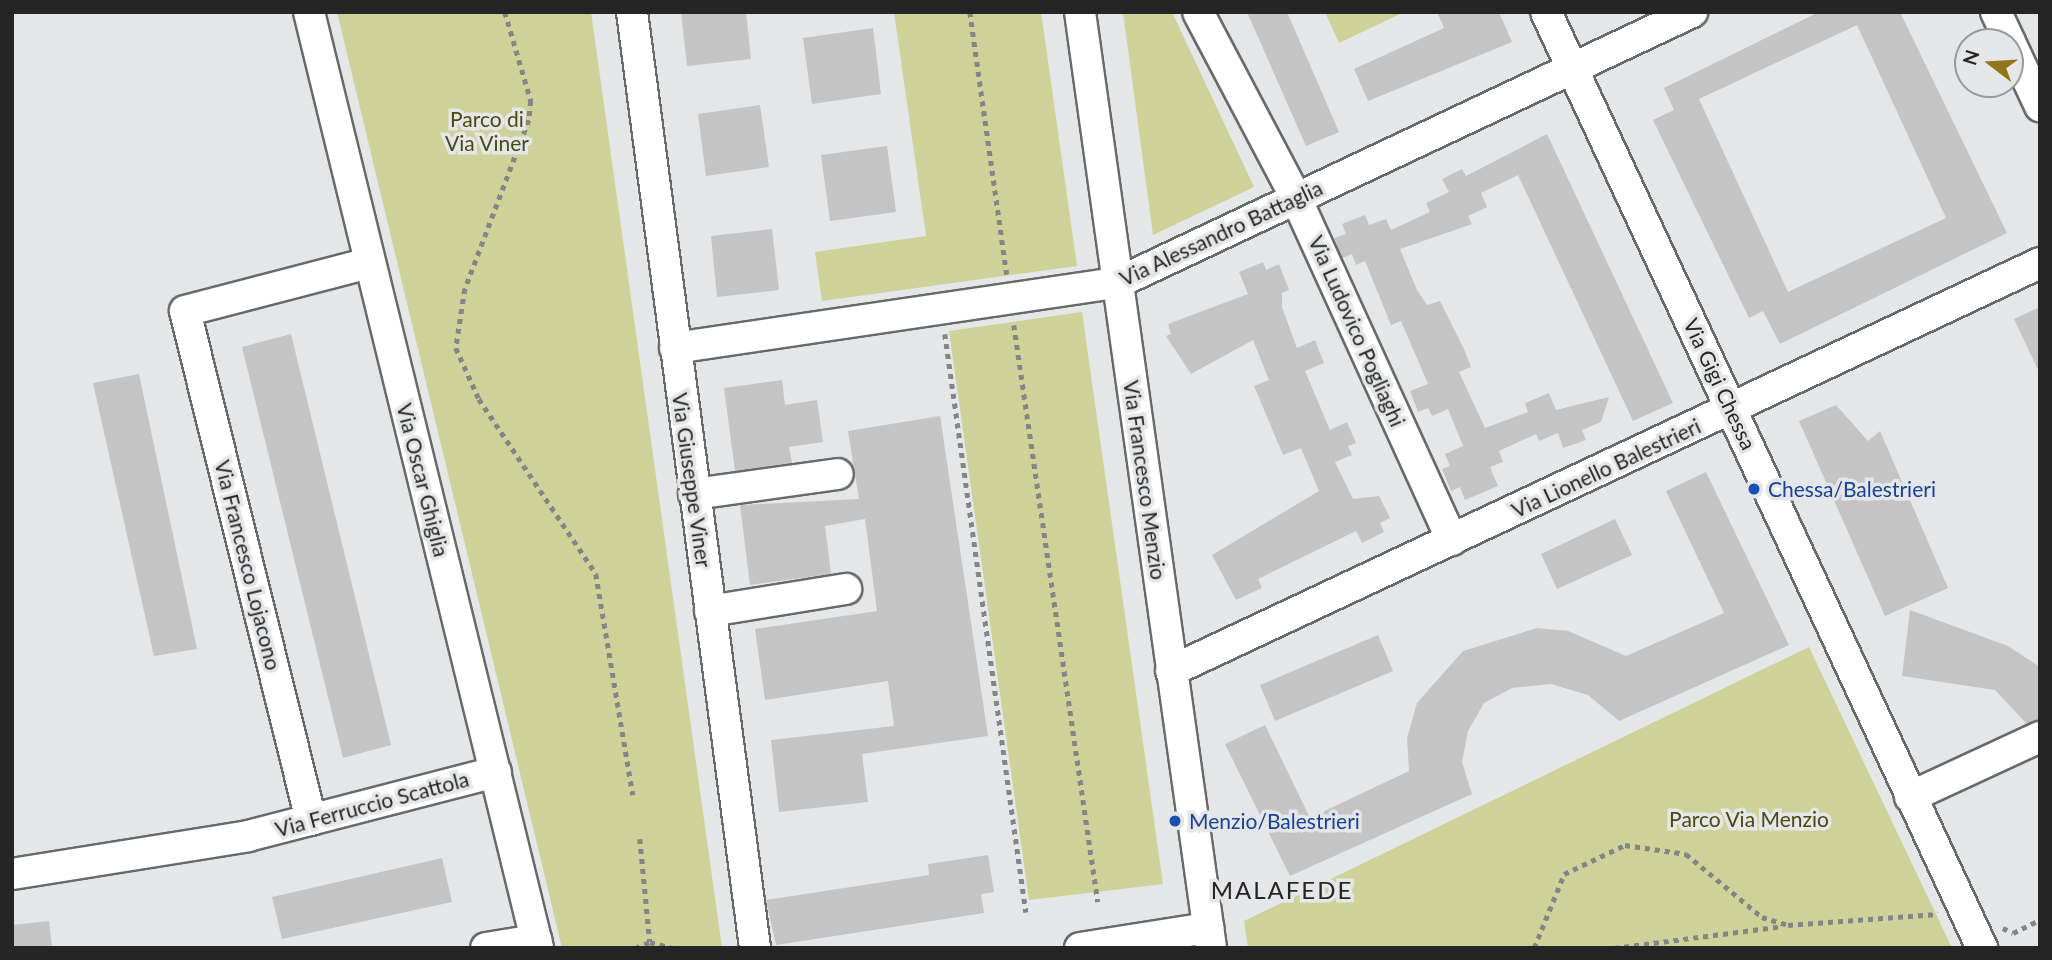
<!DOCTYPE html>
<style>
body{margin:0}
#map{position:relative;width:2052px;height:960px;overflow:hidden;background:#e5e6e7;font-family:Lato,sans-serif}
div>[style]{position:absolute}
.green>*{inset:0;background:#ced198}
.building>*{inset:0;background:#c4c4c5}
.path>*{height:4.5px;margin-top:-2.25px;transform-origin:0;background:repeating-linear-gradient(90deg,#848586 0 5px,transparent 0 10px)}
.roads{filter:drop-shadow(2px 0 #686969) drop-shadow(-2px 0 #686969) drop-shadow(0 2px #686969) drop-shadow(0 -2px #686969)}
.minor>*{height:30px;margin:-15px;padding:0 15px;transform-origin:15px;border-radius:15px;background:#fff}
.dots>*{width:19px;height:19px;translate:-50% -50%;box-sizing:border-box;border:4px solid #e5e6e7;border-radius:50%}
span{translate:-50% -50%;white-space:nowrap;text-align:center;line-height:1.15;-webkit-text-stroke:7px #e5e6e7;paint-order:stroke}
.park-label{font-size:21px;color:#494a12}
.street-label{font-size:21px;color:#252526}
.transit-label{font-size:21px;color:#164399}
.left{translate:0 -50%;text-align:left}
.quarter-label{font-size:24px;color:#252526;letter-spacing:2px}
.frame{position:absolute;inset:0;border:14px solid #252526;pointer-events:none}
.north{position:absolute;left:1954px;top:28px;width:70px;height:70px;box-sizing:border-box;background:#e5e6e7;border:2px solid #98999a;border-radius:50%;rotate:287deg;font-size:19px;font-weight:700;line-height:28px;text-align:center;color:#252526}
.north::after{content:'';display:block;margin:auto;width:24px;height:32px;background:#92761c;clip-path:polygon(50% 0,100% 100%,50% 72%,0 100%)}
</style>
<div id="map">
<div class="green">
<div style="clip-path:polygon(337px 12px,591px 12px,722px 948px,562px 948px)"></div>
<div style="clip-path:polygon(894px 12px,1041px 12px,1077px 266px,822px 301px,815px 252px,926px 236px)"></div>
<div style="clip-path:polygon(1123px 12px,1172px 12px,1254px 187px,1153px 235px)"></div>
<div style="clip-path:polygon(1325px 12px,1404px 12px,1339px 43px)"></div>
<div style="clip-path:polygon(1082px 312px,1163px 884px,1029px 900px,949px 331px)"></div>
<div style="clip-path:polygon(1809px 647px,1952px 948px,1248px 948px,1244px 921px)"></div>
</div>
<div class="building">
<div style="clip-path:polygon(681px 12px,746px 12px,751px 59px,687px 66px)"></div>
<div style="clip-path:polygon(1247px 12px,1287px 12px,1339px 132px,1306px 146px)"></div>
<div style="clip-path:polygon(1437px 12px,1499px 12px,1512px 42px,1368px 101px,1354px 69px,1444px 28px)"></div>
<div style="clip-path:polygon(evenodd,1819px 12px,1900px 12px,2007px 233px,1780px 344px,1763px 311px,1749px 318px,1653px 120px,1674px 110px,1664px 88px,1819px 12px,1857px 25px,1946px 218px,1788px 292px,1699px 99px,1857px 25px)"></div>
<div style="clip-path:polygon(873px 28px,881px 94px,812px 104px,803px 38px)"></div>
<div style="clip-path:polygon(760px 105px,769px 167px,706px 176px,698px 114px)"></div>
<div style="clip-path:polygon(1547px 134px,1673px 403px,1633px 421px,1518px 175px,1481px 193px,1487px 207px,1468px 216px,1472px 224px,1400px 249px,1417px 290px,1427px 305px,1440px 301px,1464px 349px,1471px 367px,1459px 372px,1485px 428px,1528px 412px,1525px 403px,1549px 393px,1556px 410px,1609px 397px,1601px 422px,1582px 430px,1586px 440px,1563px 448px,1558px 433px,1539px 441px,1536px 434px,1499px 451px,1503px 462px,1490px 467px,1498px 486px,1465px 500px,1460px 487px,1451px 491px,1442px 469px,1450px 466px,1445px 454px,1463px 446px,1448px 409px,1432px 416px,1428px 408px,1418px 412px,1410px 391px,1428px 384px,1401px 321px,1391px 325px,1365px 261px,1356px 265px,1352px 254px,1342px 258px,1334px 238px,1346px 234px,1342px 224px,1365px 215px,1369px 225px,1386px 219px,1391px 230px,1430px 212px,1426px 203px,1449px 192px,1442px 179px,1462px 169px,1466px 176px)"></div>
<div style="clip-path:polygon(887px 146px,896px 212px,830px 221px,821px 155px)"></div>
<div style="clip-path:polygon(772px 229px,779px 290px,717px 297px,711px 236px)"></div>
<div style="clip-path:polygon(1263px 262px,1266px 270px,1279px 264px,1289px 290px,1282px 293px,1282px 307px,1297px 348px,1315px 340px,1324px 363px,1305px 371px,1330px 430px,1347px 422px,1356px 443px,1348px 446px,1352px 455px,1335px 462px,1353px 499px,1379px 496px,1390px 518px,1380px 523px,1384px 532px,1362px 543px,1356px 531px,1258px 579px,1262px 588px,1236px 600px,1212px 555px,1319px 491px,1301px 448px,1283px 455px,1254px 386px,1269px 380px,1253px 340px,1191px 374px,1166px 336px,1171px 334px,1168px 324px,1248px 294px,1239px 272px)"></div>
<div style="clip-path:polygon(2040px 307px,2040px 374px,2014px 319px)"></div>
<div style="clip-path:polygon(291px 334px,391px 745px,343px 758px,242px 347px)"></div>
<div style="clip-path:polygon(139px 374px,197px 649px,154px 656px,93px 383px)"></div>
<div style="clip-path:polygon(782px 380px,785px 405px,817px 400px,823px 442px,789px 447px,792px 463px,735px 471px,724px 388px)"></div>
<div style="clip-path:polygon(1836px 405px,1868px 441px,1880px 431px,1948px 588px,1885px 616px,1799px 421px)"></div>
<div style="clip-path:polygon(940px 416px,988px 736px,862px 754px,868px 802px,779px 812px,771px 740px,894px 726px,888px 681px,765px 700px,755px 629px,877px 611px,865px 519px,825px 526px,831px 574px,750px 585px,740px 505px,859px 499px,848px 431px)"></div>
<div style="clip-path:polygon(1706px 472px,1789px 645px,1619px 721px,1588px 695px,1551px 684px,1512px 688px,1484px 703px,1468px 731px,1462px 762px,1472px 794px,1290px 876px,1225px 744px,1265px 725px,1310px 818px,1409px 771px,1407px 738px,1417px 703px,1463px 651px,1537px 628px,1568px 631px,1626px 656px,1724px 613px,1666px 491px)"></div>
<div style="clip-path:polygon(1615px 519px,1632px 555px,1557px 589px,1541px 554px)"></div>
<div style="clip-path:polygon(1910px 610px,2008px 646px,2040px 667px,2040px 720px,2027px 724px,1995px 690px,1902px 676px)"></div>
<div style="clip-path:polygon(1378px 635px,1393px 671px,1275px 721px,1260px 685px)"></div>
<div style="clip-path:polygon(988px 855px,994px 892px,981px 894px,984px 913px,776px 945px,766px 900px,929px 875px,928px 864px)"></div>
<div style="clip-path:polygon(442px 858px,452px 902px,282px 939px,272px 897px)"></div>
<div style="clip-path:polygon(49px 921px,52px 948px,12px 948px,12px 925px)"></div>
</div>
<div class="path">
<div style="left:505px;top:12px;width:93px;rotate:73.7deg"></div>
<div style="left:531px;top:101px;width:19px;rotate:96deg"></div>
<div style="left:529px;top:120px;width:181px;rotate:110.7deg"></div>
<div style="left:465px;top:289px;width:60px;rotate:98.7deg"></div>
<div style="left:456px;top:348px;width:56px;rotate:65.7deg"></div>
<div style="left:479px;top:399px;width:211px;rotate:56.2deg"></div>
<div style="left:596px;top:574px;width:224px;rotate:80.5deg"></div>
<div style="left:970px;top:12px;width:265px;rotate:82deg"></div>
<div style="left:1014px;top:325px;width:583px;rotate:81.72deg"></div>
<div style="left:945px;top:334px;width:584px;rotate:82.02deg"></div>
<div style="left:640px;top:839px;width:103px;rotate:84.5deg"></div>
<div style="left:2003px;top:928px;width:11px;rotate:27deg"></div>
<div style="left:2013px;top:933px;width:30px;rotate:-26deg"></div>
<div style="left:635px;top:948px;width:16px;rotate:-22deg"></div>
<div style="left:650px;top:942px;width:24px;rotate:15deg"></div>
<div style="left:1534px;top:948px;width:80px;rotate:-67.9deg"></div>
<div style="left:1564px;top:874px;width:68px;rotate:-25.4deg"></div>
<div style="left:1625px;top:845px;width:62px;rotate:8.4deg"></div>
<div style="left:1686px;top:854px;width:99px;rotate:39.7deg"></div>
<div style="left:1762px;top:917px;width:27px;rotate:17deg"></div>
<div style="left:1788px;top:925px;width:150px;rotate:-4.2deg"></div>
<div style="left:1614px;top:948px;width:170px;rotate:-7.4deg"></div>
</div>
<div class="roads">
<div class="minor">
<div style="left:309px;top:12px;width:964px;rotate:76.25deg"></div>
<div style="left:632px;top:12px;width:944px;rotate:82.51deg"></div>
<div style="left:1080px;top:12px;width:945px;rotate:82.03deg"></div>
<div style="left:1198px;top:12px;width:210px;rotate:62.2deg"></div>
<div style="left:1296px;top:198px;width:376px;rotate:65.5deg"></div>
<div style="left:1546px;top:12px;width:1033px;rotate:65.02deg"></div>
<div style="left:1996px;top:12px;width:33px;rotate:65deg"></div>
<div style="left:2010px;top:42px;width:71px;rotate:64.9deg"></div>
<div style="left:675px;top:348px;width:447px;rotate:-8.4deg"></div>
<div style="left:1117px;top:283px;width:636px;rotate:-25.23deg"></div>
<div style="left:694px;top:494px;width:145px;rotate:-7.9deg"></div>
<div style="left:710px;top:611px;width:138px;rotate:-9.2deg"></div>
<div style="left:1171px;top:671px;width:960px;rotate:-25.15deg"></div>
<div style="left:1910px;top:797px;width:143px;rotate:-24.8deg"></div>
<div style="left:311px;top:820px;width:524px;rotate:-103.9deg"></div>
<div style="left:185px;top:311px;width:190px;rotate:-14.6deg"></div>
<div style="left:12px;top:874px;width:239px;rotate:-9.1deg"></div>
<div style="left:248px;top:836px;width:256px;rotate:-14.5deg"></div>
<div style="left:486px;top:948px;width:51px;rotate:-9.1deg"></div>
<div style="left:1080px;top:948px;width:130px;rotate:-8.9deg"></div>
</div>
</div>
<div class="dots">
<div style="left:1754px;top:489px;background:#1a4fb4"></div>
<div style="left:1175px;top:821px;background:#1a4fb4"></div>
</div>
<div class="park-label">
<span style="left:487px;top:131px">Parco di<br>Via Viner</span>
<span style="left:1749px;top:819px">Parco Via Menzio</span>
</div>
<div class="street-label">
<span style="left:1221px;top:233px;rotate:-25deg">Via Alessandro Battaglia</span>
<span style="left:1357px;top:331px;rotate:66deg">Via Ludovico Pogliaghi</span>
<span style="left:1720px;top:384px;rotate:65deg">Via Gigi Chessa</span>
<span style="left:1606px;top:468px;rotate:-25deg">Via Lionello Balestrieri</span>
<span style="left:423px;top:480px;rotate:76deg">Via Oscar Ghiglia</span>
<span style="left:692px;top:480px;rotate:82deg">Via Giuseppe Viner</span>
<span style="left:1145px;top:480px;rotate:82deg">Via Francesco Menzio</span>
<span style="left:248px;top:565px;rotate:76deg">Via Francesco Lojacono</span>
<span style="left:372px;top:804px;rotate:-15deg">Via Ferruccio Scattola</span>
</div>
<div class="transit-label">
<span class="left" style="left:1768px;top:489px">Chessa/Balestrieri</span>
<span class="left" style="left:1189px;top:821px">Menzio/Balestrieri</span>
</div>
<div class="quarter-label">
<span style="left:1282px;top:890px">MALAFEDE</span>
</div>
<div class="frame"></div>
<div class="north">N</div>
</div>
